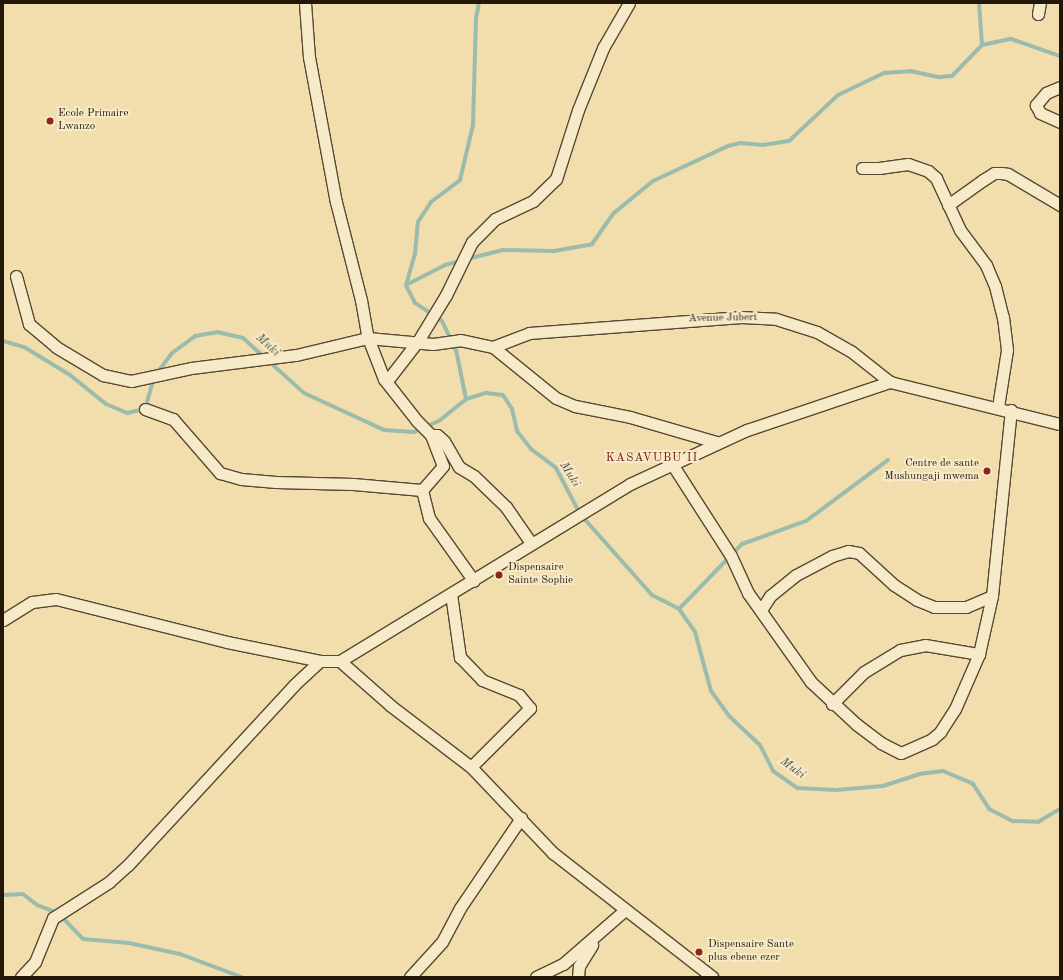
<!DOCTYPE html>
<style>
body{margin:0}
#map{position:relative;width:1063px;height:980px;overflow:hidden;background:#f2deac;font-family:"Old Standard TT",serif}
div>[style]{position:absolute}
.stream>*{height:4px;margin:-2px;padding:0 2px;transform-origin:2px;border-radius:2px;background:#9bbcad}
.roads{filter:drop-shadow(1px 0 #564932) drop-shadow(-1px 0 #564932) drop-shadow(0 1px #564932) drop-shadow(0 -1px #564932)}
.minor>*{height:11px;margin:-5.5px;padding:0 5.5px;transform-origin:5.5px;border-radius:5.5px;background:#f7eac9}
.dots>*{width:11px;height:11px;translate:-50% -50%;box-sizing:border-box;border:2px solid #f7eac9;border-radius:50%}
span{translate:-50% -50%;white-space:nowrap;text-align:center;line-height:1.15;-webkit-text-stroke:4px #f7eac9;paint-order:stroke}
.poi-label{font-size:11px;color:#221709}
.left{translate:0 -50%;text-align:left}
.right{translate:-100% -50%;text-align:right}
.street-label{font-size:11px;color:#221709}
.water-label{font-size:12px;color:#4c5142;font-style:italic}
.neighbourhood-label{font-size:12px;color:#7a1f14;letter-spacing:1px}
.frame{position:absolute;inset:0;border:4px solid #221709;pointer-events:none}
</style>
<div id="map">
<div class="stream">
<div style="left:979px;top:3px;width:42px;rotate:85.9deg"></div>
<div style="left:467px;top:259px;width:37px;rotate:-14deg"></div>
<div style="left:503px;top:250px;width:51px;rotate:1.1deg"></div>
<div style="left:554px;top:251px;width:39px;rotate:-10deg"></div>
<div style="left:592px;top:244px;width:38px;rotate:-55deg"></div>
<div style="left:614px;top:213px;width:50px;rotate:-39.4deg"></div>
<div style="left:653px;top:181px;width:83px;rotate:-25deg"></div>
<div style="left:728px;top:146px;width:12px;rotate:-14deg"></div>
<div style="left:740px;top:143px;width:23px;rotate:5deg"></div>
<div style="left:763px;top:145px;width:26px;rotate:-9deg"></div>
<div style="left:789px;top:141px;width:67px;rotate:-43.2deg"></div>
<div style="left:838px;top:95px;width:51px;rotate:-25.6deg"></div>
<div style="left:884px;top:73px;width:26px;rotate:-4deg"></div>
<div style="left:910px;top:71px;width:30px;rotate:12deg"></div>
<div style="left:939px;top:77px;width:13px;rotate:-4deg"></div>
<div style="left:952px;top:76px;width:43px;rotate:-45.9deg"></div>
<div style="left:982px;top:45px;width:30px;rotate:-12deg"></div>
<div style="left:1011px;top:39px;width:52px;rotate:19.1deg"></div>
<div style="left:406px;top:285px;width:44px;rotate:-27.1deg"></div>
<div style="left:445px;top:265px;width:16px;rotate:-15deg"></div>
<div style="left:3px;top:341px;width:22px;rotate:16deg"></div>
<div style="left:24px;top:347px;width:54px;rotate:31.3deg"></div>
<div style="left:70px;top:375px;width:46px;rotate:38.9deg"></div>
<div style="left:106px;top:404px;width:23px;rotate:23deg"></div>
<div style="left:127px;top:413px;width:18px;rotate:-13deg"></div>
<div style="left:145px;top:409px;width:33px;rotate:-74deg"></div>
<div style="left:154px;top:377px;width:30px;rotate:-53deg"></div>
<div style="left:172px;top:353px;width:29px;rotate:-36deg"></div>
<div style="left:195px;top:336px;width:22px;rotate:-10deg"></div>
<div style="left:217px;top:332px;width:27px;rotate:13deg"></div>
<div style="left:243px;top:338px;width:82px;rotate:42deg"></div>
<div style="left:304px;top:393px;width:88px;rotate:24.8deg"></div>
<div style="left:384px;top:430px;width:30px;rotate:4deg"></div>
<div style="left:414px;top:432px;width:27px;rotate:-24deg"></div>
<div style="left:439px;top:421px;width:35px;rotate:-39deg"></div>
<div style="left:466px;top:399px;width:21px;rotate:-17deg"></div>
<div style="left:486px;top:393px;width:17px;rotate:7deg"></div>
<div style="left:503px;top:395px;width:17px;rotate:57deg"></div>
<div style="left:512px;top:409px;width:23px;rotate:77deg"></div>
<div style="left:517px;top:431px;width:23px;rotate:52deg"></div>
<div style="left:531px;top:449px;width:31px;rotate:37deg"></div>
<div style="left:556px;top:468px;width:52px;rotate:62.4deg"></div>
<div style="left:580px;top:514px;width:108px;rotate:48.4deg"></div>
<div style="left:652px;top:595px;width:30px;rotate:27deg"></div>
<div style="left:679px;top:609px;width:28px;rotate:55deg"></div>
<div style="left:695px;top:632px;width:61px;rotate:74.8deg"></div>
<div style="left:711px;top:691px;width:31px;rotate:54deg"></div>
<div style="left:729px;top:716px;width:42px;rotate:43.1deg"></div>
<div style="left:760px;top:745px;width:29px;rotate:63deg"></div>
<div style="left:773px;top:771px;width:29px;rotate:35deg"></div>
<div style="left:797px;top:788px;width:39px;rotate:3deg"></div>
<div style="left:836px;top:790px;width:47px;rotate:-4.9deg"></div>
<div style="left:883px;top:786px;width:38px;rotate:-18deg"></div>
<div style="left:919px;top:774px;width:24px;rotate:-7deg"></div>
<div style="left:943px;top:771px;width:33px;rotate:23deg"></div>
<div style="left:973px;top:784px;width:30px;rotate:57deg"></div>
<div style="left:989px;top:809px;width:27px;rotate:27deg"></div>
<div style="left:1013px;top:821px;width:25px;rotate:2deg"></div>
<div style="left:1038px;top:822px;width:26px;rotate:-31deg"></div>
<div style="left:466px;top:399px;width:50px;rotate:-101.5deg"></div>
<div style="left:456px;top:350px;width:32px;rotate:-116deg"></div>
<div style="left:442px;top:321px;width:32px;rotate:-146deg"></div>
<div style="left:415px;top:303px;width:20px;rotate:-117deg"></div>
<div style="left:406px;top:285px;width:32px;rotate:-74deg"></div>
<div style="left:415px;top:254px;width:32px;rotate:-85deg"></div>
<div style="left:418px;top:222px;width:24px;rotate:-57deg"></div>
<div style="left:431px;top:202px;width:36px;rotate:-37deg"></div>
<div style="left:460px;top:180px;width:57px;rotate:-76.7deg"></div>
<div style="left:473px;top:125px;width:107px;rotate:-88.4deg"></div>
<div style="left:476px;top:18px;width:15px;rotate:-79deg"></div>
<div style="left:679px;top:609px;width:91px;rotate:-45.9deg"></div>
<div style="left:742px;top:544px;width:68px;rotate:-19.8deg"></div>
<div style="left:806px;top:521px;width:102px;rotate:-36.6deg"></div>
<div style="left:3px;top:895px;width:20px;rotate:-3deg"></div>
<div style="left:23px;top:894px;width:18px;rotate:38deg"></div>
<div style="left:37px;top:905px;width:22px;rotate:21deg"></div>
<div style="left:58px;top:913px;width:36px;rotate:46deg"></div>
<div style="left:83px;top:939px;width:46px;rotate:5deg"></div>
<div style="left:129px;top:943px;width:52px;rotate:12.2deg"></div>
<div style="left:180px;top:954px;width:66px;rotate:20.4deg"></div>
</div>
<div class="roads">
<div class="minor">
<div style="left:305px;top:3px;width:54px;rotate:85.8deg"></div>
<div style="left:309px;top:57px;width:147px;rotate:79.5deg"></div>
<div style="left:336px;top:202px;width:101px;rotate:75.7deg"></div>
<div style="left:361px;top:300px;width:39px;rotate:80deg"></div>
<div style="left:368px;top:338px;width:44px;rotate:68.7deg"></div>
<div style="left:384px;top:379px;width:53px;rotate:51.8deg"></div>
<div style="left:417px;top:421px;width:20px;rotate:45deg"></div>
<div style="left:431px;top:435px;width:33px;rotate:69deg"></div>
<div style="left:443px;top:466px;width:32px;rotate:131deg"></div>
<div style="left:1038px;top:14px;width:11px;rotate:-80deg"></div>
<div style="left:1060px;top:87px;width:15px;rotate:157deg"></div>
<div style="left:1046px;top:93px;width:16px;rotate:130deg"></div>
<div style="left:1036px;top:105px;width:9px;rotate:63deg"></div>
<div style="left:1040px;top:113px;width:22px;rotate:24deg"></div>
<div style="left:862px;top:168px;width:17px"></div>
<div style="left:879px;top:168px;width:29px;rotate:-8deg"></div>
<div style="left:908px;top:164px;width:21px;rotate:19deg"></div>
<div style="left:928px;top:171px;width:11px;rotate:41deg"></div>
<div style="left:936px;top:178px;width:57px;rotate:65.2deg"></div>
<div style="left:960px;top:230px;width:44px;rotate:53.4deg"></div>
<div style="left:986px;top:265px;width:23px;rotate:67deg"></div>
<div style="left:995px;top:286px;width:32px;rotate:76deg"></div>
<div style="left:1003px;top:317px;width:33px;rotate:83deg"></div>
<div style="left:1007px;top:350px;width:58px;rotate:99deg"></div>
<div style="left:948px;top:205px;width:43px;rotate:-35.5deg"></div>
<div style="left:983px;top:180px;width:13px;rotate:-32deg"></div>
<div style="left:994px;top:173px;width:7px"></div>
<div style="left:1001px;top:173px;width:7px;rotate:8deg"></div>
<div style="left:1008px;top:174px;width:61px;rotate:30.8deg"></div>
<div style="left:16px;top:276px;width:50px;rotate:74.8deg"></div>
<div style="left:29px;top:324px;width:35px;rotate:40deg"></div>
<div style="left:56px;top:347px;width:55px;rotate:30.8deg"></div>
<div style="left:103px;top:375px;width:29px;rotate:12deg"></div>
<div style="left:131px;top:381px;width:61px;rotate:-12.2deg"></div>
<div style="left:191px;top:368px;width:106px;rotate:-7.1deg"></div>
<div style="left:296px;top:355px;width:74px;rotate:-13.3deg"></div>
<div style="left:368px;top:338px;width:65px;rotate:5.3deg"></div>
<div style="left:433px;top:344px;width:27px;rotate:-8deg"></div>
<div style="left:460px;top:340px;width:34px;rotate:12deg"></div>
<div style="left:493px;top:347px;width:39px;rotate:-21deg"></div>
<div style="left:529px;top:333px;width:213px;rotate:-4.3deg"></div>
<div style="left:741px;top:317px;width:35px;rotate:3deg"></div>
<div style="left:776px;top:319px;width:43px;rotate:17.6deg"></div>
<div style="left:817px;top:332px;width:40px;rotate:29.7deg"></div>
<div style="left:852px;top:352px;width:48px;rotate:38.3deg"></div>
<div style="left:890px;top:382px;width:175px;rotate:13.9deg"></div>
<div style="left:493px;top:347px;width:81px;rotate:39deg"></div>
<div style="left:556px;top:398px;width:21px;rotate:23deg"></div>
<div style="left:575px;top:406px;width:56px;rotate:11.3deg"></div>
<div style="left:630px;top:417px;width:90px;rotate:16.2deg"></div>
<div style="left:384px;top:379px;width:6px;rotate:-18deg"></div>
<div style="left:390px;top:377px;width:46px;rotate:-52.1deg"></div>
<div style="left:418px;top:341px;width:54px;rotate:-58.7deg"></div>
<div style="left:446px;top:295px;width:59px;rotate:-63.9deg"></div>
<div style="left:472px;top:242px;width:33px;rotate:-45deg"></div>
<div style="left:495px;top:219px;width:42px;rotate:-25.3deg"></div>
<div style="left:533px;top:201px;width:32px;rotate:-44deg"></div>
<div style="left:556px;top:179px;width:72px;rotate:-72.3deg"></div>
<div style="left:578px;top:110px;width:67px;rotate:-68deg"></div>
<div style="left:603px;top:48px;width:52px;rotate:-60deg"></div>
<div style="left:145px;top:409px;width:30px;rotate:20deg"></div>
<div style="left:173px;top:419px;width:72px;rotate:49deg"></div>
<div style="left:220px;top:473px;width:22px;rotate:16deg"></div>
<div style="left:241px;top:479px;width:35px;rotate:5deg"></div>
<div style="left:276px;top:482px;width:77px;rotate:1.5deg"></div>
<div style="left:353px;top:484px;width:69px;rotate:5deg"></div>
<div style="left:422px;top:490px;width:29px;rotate:76deg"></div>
<div style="left:429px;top:518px;width:77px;rotate:54.5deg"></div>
<div style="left:431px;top:435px;width:6px"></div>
<div style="left:437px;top:435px;width:9px;rotate:41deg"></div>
<div style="left:444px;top:441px;width:30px;rotate:60deg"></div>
<div style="left:459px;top:467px;width:17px;rotate:31deg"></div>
<div style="left:474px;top:476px;width:45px;rotate:44.1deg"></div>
<div style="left:506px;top:507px;width:44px;rotate:55.2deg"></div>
<div style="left:672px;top:464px;width:109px;rotate:57.3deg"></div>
<div style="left:731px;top:556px;width:41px;rotate:65.3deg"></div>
<div style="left:748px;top:593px;width:109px;rotate:54.7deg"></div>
<div style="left:811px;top:682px;width:62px;rotate:43deg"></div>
<div style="left:856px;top:724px;width:31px;rotate:37deg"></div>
<div style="left:881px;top:743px;width:22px;rotate:27deg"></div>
<div style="left:901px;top:753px;width:34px;rotate:-24deg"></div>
<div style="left:932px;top:739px;width:11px;rotate:-41deg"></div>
<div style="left:940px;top:732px;width:27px;rotate:-57deg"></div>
<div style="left:955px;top:709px;width:60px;rotate:-66.4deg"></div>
<div style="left:979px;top:654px;width:59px;rotate:-77.4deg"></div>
<div style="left:992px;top:596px;width:187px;rotate:-84.2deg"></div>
<div style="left:451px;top:594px;width:64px;rotate:81.9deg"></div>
<div style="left:460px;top:657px;width:32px;rotate:46deg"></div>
<div style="left:482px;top:680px;width:40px;rotate:22deg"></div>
<div style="left:519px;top:695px;width:17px;rotate:50deg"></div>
<div style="left:530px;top:708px;width:83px;rotate:135deg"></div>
<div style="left:761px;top:610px;width:17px;rotate:-57deg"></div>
<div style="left:770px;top:596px;width:33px;rotate:-39deg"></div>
<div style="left:796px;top:575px;width:41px;rotate:-27.8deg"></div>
<div style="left:832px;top:556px;width:17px;rotate:-17deg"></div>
<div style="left:848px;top:551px;width:11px;rotate:10deg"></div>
<div style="left:859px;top:553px;width:47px;rotate:42.4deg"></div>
<div style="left:894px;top:585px;width:27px;rotate:33deg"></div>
<div style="left:917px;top:600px;width:18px;rotate:22deg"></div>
<div style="left:934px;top:607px;width:32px"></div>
<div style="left:966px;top:607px;width:28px;rotate:-23deg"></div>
<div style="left:3px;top:620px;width:34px;rotate:-32deg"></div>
<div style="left:32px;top:602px;width:24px;rotate:-7deg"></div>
<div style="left:56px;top:599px;width:176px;rotate:14.1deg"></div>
<div style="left:227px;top:642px;width:95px;rotate:11.5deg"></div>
<div style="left:320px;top:661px;width:20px"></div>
<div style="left:340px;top:661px;width:340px;rotate:-31.4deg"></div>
<div style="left:630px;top:484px;width:129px;rotate:-24.8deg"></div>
<div style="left:747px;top:430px;width:151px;rotate:-18.6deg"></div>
<div style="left:340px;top:661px;width:68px;rotate:41.4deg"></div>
<div style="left:391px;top:706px;width:101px;rotate:37.3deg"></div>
<div style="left:471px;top:767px;width:119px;rotate:46.4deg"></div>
<div style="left:553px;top:853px;width:202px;rotate:37.9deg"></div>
<div style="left:832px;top:704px;width:45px;rotate:-45deg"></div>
<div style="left:864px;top:672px;width:42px;rotate:-31.4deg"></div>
<div style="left:900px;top:650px;width:25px;rotate:-11deg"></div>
<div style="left:925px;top:645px;width:55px;rotate:9.5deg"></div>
<div style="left:21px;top:977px;width:21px;rotate:-47deg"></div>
<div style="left:35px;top:962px;width:48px;rotate:-67.8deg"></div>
<div style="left:53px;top:918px;width:67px;rotate:-32.7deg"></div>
<div style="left:109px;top:882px;width:25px;rotate:-42deg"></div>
<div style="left:128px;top:865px;width:245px;rotate:-47.3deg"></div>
<div style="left:294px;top:685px;width:35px;rotate:-43deg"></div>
<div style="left:410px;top:977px;width:47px;rotate:-47.6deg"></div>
<div style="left:442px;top:942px;width:38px;rotate:-62deg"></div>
<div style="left:460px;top:908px;width:109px;rotate:-55.9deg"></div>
<div style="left:536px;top:977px;width:30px;rotate:-26deg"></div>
<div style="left:563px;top:964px;width:82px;rotate:-41.1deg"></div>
<div style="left:578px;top:977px;width:11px;rotate:-85deg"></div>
<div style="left:579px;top:966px;width:25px;rotate:-58deg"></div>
</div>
</div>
<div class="dots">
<div style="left:50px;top:121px;background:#8f2418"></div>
<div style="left:987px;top:471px;background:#8f2418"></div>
<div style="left:499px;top:575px;background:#8f2418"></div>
<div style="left:699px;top:952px;background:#8f2418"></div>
</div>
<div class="poi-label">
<span class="left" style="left:58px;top:121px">Ecole Primaire<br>Lwanzo</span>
<span class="right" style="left:979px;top:471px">Centre de sante<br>Mushungaji mwema</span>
<span class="left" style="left:508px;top:575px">Dispensaire<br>Sainte Sophie</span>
<span class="left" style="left:708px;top:952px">Dispensaire Sante<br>plus ebene ezer</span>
</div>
<div class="street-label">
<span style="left:723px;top:319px;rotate:-1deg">Avenue Jubert</span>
</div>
<div class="water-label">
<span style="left:267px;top:346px;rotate:42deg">Muki</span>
<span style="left:569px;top:475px;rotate:58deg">Muki</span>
<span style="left:792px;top:769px;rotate:36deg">Muki</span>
</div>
<div class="neighbourhood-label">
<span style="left:652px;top:459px">KASAVUBU II</span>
</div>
<div class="frame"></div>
</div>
